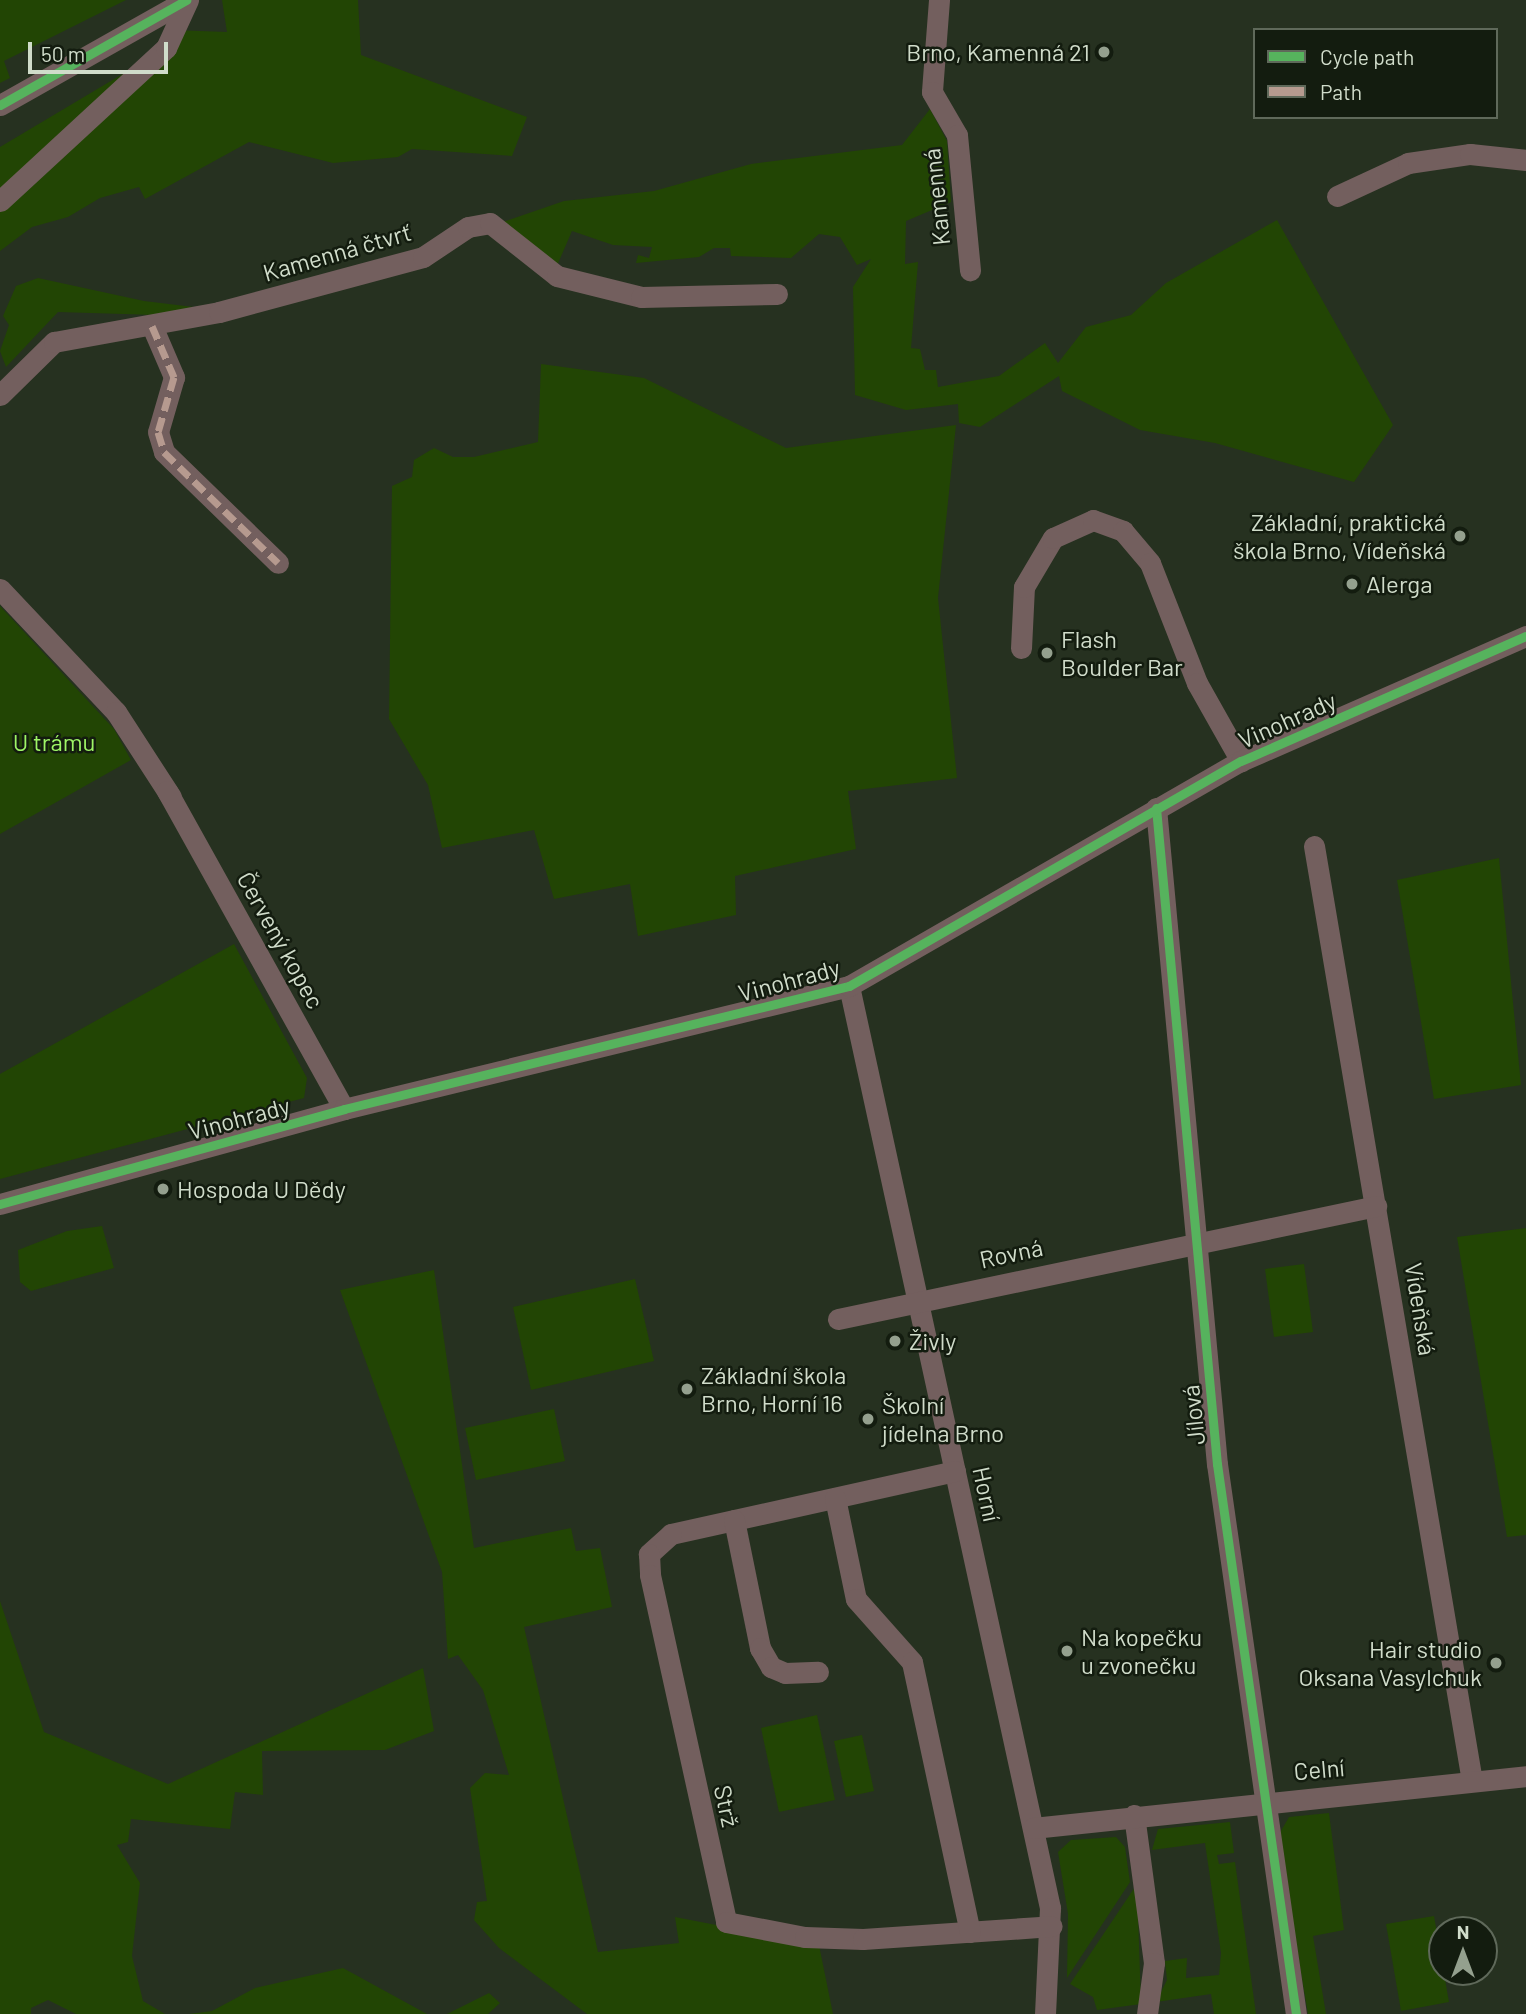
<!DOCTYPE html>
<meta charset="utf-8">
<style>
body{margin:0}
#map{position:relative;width:1526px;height:2014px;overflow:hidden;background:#263120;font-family:Barlow,sans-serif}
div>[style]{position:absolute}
.green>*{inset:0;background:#224504}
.minor>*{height:21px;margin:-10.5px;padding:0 10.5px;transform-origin:10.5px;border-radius:10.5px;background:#735f5e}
.quiet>*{height:7px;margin-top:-3.5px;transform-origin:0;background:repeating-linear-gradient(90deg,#b69a8f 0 14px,transparent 0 21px)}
.cycleway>*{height:9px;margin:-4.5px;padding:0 4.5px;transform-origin:4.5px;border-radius:4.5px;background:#56b35d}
.dots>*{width:19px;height:19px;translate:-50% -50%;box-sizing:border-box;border:4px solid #131c0f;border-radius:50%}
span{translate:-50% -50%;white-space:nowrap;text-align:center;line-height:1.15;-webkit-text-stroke:5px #131c0f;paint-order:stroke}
.poi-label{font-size:24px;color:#d0dcca}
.right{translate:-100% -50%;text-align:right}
.left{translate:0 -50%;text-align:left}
.street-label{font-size:24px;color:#d0dcca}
.park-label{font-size:24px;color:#9ef566}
.legend{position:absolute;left:1253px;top:28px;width:245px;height:91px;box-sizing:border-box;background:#131c0f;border:2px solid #5f695a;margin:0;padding:9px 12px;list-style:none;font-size:21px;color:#d0dcca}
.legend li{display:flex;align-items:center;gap:14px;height:35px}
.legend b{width:35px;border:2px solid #5f695a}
.north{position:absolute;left:1428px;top:1916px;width:70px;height:70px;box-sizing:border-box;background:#131c0f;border:2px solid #5f695a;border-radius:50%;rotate:0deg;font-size:19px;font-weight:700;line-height:28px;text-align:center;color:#d0dcca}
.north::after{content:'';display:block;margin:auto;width:24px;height:32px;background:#94a08e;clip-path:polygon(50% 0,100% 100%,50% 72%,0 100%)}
.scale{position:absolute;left:28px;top:42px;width:140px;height:32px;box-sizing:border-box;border:4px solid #d0dcca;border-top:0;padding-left:9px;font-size:21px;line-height:24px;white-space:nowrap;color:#d0dcca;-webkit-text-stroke:5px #131c0f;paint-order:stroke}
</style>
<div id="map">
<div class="green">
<div style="clip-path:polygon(0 0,126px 0,4px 61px,10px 78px,0 83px)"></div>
<div style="clip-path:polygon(222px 0,358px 0,361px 55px,527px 117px,512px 156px,412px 149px,398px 157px,333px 163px,249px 142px,145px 199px,139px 187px,100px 198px,68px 217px,32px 227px,0 251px,0 147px,136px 66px,172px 30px,227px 32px)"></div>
<div style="clip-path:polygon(930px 109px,947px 141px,951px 202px,906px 221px,905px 264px,918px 262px,911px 348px,920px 349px,925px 370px,936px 370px,938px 387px,999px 376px,1045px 343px,1058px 363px,1086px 327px,1131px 315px,1166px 283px,1277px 220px,1393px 425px,1354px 482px,1215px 443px,1140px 430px,1062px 391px,1059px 376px,980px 427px,959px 423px,958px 404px,906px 410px,855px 395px,853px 287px,871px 259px,857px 265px,840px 237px,819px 234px,791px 258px,731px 256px,730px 248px,714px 248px,699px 257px,636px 263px,638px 255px,649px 258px,652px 247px,613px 245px,572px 231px,556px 268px,503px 222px,564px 201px,654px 191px,751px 164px,902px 145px)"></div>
<div style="clip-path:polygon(38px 278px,144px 301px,202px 308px,156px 315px,58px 312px,6px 367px,0 351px,9px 325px,3px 316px,16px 286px)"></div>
<div style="clip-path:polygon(541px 364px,644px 378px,786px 448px,956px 425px,938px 598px,957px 778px,848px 791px,856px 849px,735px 876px,736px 915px,638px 936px,630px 884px,554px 899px,534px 830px,442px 848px,428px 785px,389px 719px,392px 486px,412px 477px,414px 460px,434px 448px,453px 457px,474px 457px,538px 442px)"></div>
<div style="clip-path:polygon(0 606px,114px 729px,131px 760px,0 834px)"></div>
<div style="clip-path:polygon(1499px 858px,1521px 1085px,1434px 1099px,1397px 880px)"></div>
<div style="clip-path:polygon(234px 944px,307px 1078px,304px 1098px,0 1179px,0 1074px)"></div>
<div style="clip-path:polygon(102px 1226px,114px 1268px,31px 1291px,20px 1282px,18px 1250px,67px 1231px)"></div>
<div style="clip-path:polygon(1526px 1228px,1526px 1535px,1507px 1537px,1457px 1237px)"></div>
<div style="clip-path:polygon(1304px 1264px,1313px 1332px,1274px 1337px,1265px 1269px)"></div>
<div style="clip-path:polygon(434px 1270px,474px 1548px,571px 1528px,576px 1551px,600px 1548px,612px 1607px,524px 1627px,598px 1952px,679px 1943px,675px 1917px,819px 1945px,833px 2014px,587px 2014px,499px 1948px,474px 1920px,477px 1902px,487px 1901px,470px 1788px,485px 1773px,509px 1775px,483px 1690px,458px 1655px,448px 1659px,442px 1572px,340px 1290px)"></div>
<div style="clip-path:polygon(635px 1279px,654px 1361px,531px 1390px,513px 1307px)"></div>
<div style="clip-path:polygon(554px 1409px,565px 1461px,476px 1480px,465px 1428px)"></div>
<div style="clip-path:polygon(0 1601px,44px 1732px,168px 1784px,423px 1668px,434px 1731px,385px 1750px,262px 1751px,263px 1795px,235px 1792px,230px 1829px,131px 1819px,128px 1842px,117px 1845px,140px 1883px,132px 1956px,143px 2001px,165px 2014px,76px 2014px,48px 2000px,31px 2008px,31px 2014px,0 2014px)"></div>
<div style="clip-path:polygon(817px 1715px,835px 1800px,779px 1812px,761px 1728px)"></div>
<div style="clip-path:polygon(862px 1735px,874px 1791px,846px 1797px,834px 1741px)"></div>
<div style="clip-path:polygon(1329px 1813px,1344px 1930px,1313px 1936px,1326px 2014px,1308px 2014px,1278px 1836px,1289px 1817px)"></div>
<div style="clip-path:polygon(1230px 1822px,1234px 1853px,1217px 1855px,1219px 1864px,1235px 1862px,1256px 2014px,1214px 2014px,1211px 1994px,1156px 2002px,1167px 1980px,1165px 1961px,1187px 1958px,1186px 1978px,1219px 1975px,1221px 1953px,1205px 1843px,1152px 1850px,1158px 1829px)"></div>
<div style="clip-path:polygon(1116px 1837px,1125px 1847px,1130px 1882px,1067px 1978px,1068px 1914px,1058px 1852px,1071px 1840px)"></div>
<div style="clip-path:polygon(1137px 1884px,1141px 2004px,1097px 2010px,1093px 1997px,1070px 1984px)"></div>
<div style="clip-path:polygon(1434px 1916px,1449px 2002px,1401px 2011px,1386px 1924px)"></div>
<div style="clip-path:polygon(343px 1968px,427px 2014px,189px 2014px,212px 2011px,255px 1988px)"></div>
<div style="clip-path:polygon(489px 1993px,500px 2003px,488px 2014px,447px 2014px)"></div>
</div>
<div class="minor">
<div style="left:939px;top:0;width:92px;rotate:94.4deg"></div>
<div style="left:932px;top:92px;width:50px;rotate:59.8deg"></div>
<div style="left:957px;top:135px;width:136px;rotate:84.5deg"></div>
<div style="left:0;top:105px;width:214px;rotate:-29.4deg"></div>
<div style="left:1337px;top:196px;width:78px;rotate:-24.9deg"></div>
<div style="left:1408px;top:163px;width:63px;rotate:-8.3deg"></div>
<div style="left:1470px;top:154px;width:56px;rotate:6.1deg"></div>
<div style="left:0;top:201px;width:226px;rotate:-42.7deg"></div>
<div style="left:166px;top:48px;width:53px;rotate:-65.4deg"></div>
<div style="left:152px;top:326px;width:56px;rotate:66.7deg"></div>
<div style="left:174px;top:377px;width:57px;rotate:106.2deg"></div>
<div style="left:158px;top:432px;width:21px;rotate:73deg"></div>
<div style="left:164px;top:452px;width:159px;rotate:44.2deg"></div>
<div style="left:0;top:395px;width:76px;rotate:-44.5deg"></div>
<div style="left:54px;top:342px;width:168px;rotate:-10.3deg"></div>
<div style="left:219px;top:312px;width:211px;rotate:-15.1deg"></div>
<div style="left:423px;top:257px;width:54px;rotate:-33.7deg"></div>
<div style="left:468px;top:227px;width:22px;rotate:-10deg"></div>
<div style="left:490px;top:223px;width:85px;rotate:38.3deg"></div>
<div style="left:557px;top:276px;width:87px;rotate:14deg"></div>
<div style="left:641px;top:297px;width:136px;rotate:-1.3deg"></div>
<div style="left:0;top:589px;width:169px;rotate:46.7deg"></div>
<div style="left:116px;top:712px;width:101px;rotate:57.1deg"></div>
<div style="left:1021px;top:648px;width:61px;rotate:-87.2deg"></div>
<div style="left:1024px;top:587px;width:57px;rotate:-59.4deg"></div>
<div style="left:1053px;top:538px;width:44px;rotate:-24.2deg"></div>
<div style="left:1093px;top:520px;width:32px;rotate:20deg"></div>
<div style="left:1123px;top:531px;width:42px;rotate:49.8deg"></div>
<div style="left:1150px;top:563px;width:129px;rotate:68.6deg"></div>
<div style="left:1197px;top:683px;width:90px;rotate:60.6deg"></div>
<div style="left:167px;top:791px;width:364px;rotate:60.9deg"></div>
<div style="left:1156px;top:808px;width:659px;rotate:84.69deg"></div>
<div style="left:1217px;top:1464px;width:556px;rotate:81.83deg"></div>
<div style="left:1314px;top:846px;width:948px;rotate:80.41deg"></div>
<div style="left:849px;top:986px;width:944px;rotate:77.7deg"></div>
<div style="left:1050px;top:1908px;width:106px;rotate:92.7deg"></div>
<div style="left:0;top:1204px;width:357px;rotate:-15.4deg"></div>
<div style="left:344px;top:1109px;width:520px;rotate:-13.69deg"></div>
<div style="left:849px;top:986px;width:452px;rotate:-29.9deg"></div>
<div style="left:1241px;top:761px;width:311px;rotate:-23.7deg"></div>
<div style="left:838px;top:1319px;width:550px;rotate:-11.86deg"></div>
<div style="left:955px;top:1471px;width:291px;rotate:167.5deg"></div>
<div style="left:671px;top:1534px;width:30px;rotate:138deg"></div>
<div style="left:649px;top:1554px;width:21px;rotate:87deg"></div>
<div style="left:650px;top:1575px;width:355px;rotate:77.6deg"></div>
<div style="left:726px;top:1922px;width:80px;rotate:10.8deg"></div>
<div style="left:805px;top:1937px;width:58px;rotate:2deg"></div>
<div style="left:863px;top:1939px;width:189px;rotate:-3.9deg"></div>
<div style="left:835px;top:1498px;width:103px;rotate:78.3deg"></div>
<div style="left:856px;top:1599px;width:84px;rotate:48.4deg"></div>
<div style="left:912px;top:1662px;width:276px;rotate:77.9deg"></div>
<div style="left:734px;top:1520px;width:131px;rotate:78.5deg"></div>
<div style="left:760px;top:1648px;width:22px;rotate:60deg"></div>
<div style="left:771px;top:1667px;width:15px;rotate:23deg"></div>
<div style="left:785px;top:1673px;width:33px;rotate:-2deg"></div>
<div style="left:1134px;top:1815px;width:149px;rotate:82.3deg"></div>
<div style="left:1154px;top:1963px;width:51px;rotate:97.8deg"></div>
<div style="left:1033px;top:1828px;width:496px;rotate:-6deg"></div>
</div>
<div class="quiet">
<div style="left:152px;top:326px;width:56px;rotate:66.7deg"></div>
<div style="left:174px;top:377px;width:57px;rotate:106.2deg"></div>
<div style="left:158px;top:432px;width:21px;rotate:73deg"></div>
<div style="left:164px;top:452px;width:159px;rotate:44.2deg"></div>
</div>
<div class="cycleway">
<div style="left:0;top:105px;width:214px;rotate:-29.4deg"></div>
<div style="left:1156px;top:808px;width:659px;rotate:84.69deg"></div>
<div style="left:1217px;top:1464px;width:556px;rotate:81.83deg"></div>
<div style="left:0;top:1204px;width:357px;rotate:-15.4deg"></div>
<div style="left:344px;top:1109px;width:520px;rotate:-13.69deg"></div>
<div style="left:849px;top:986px;width:452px;rotate:-29.9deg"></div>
<div style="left:1241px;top:761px;width:311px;rotate:-23.7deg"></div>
</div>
<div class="dots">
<div style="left:1104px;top:52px;background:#94a08e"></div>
<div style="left:1460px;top:536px;background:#94a08e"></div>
<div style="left:1352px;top:584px;background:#94a08e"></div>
<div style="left:1047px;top:653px;background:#94a08e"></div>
<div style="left:163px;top:1189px;background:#94a08e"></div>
<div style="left:895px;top:1341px;background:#94a08e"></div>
<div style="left:687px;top:1389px;background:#94a08e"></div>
<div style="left:868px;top:1419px;background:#94a08e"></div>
<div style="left:1067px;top:1651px;background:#94a08e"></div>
<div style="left:1496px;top:1663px;background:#94a08e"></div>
</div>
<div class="poi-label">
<span class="right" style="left:1090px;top:52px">Brno, Kamenná 21</span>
<span class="right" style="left:1446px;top:536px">Základní, praktická<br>škola Brno, Vídeňská</span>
<span class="left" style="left:1366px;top:584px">Alerga</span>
<span class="left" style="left:1061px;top:653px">Flash<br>Boulder Bar</span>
<span class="left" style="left:177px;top:1189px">Hospoda U Dědy</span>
<span class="left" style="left:909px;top:1341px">Živly</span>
<span class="left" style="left:701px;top:1389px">Základní škola<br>Brno, Horní 16</span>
<span class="left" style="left:882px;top:1419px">Školní<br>jídelna Brno</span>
<span class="left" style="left:1081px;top:1651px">Na kopečku<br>u zvonečku</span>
<span class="right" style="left:1482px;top:1663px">Hair studio<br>Oksana Vasylchuk</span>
</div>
<div class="street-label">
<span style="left:936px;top:197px;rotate:-96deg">Kamenná</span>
<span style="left:337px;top:252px;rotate:-16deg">Kamenná čtvrť</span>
<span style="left:1287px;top:720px;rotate:-24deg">Vinohrady</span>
<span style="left:281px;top:940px;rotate:61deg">Červený kopec</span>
<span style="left:789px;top:980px;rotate:-15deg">Vinohrady</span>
<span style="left:239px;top:1118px;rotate:-15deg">Vinohrady</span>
<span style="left:1011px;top:1253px;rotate:-12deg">Rovná</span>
<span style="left:1421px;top:1309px;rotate:81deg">Vídeňská</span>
<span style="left:1193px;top:1415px;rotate:-96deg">Jílová</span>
<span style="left:987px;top:1494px;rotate:78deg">Horní</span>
<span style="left:1319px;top:1769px;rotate:-5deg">Celní</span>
<span style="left:727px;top:1806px;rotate:78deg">Strž</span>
</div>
<div class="park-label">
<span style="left:54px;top:742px">U trámu</span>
</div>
<ul class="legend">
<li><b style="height:9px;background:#56b35d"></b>Cycle path</li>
<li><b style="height:9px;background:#b69a8f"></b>Path</li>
</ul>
<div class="north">N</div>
<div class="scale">50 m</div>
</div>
